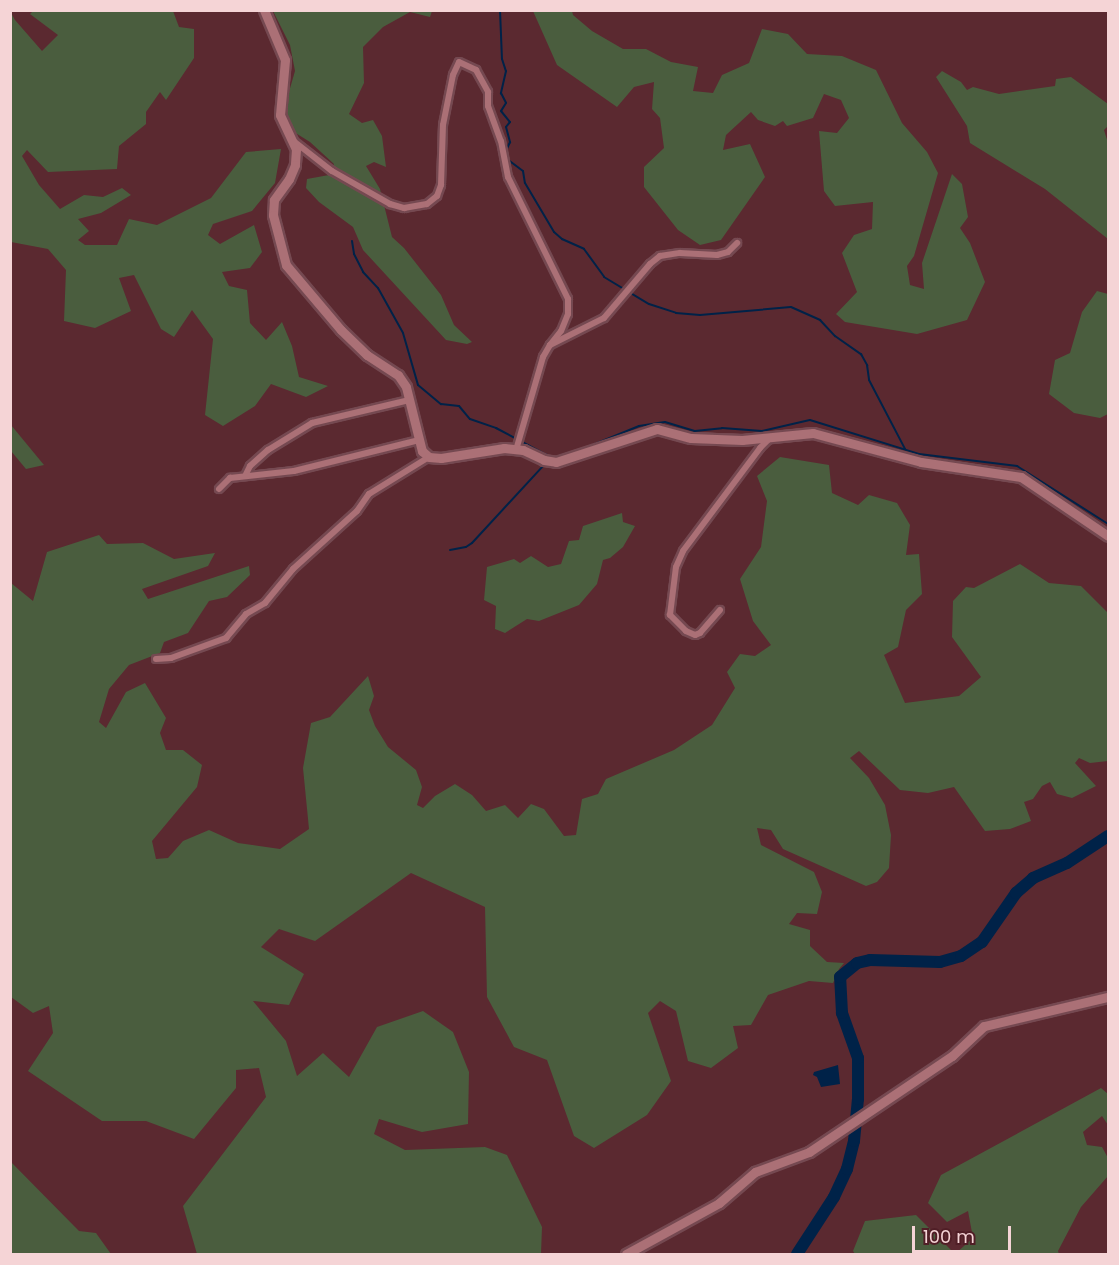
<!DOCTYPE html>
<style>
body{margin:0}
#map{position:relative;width:1119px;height:1265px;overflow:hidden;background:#5b2930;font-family:Poppins,sans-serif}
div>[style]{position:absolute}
.green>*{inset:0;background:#4a5d3e}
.water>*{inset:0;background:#002248}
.stream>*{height:2px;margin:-1px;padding:0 1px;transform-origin:1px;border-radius:1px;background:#002248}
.river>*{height:12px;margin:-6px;padding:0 6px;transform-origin:6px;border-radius:6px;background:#002248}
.roads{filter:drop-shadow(2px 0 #754951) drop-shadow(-2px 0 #754951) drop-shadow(0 2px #754951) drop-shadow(0 -2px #754951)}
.street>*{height:6px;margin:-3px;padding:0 3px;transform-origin:3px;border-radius:3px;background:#ab7076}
.secondary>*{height:9px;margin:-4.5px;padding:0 4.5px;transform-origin:4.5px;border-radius:4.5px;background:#ab7076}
span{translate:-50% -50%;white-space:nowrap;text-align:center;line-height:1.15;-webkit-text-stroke:4.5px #501e26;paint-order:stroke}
.frame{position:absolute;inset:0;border:12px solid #f5d4d6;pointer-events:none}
.scale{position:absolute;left:912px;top:1226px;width:99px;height:27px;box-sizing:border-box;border:3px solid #f5d4d6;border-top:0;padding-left:8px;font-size:18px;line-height:21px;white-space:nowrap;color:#f5d4d6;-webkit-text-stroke:4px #501e26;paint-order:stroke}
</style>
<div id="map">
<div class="green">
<div style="clip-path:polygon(10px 11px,15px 20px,42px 51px,58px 35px,30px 14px,33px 11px,173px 11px,179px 27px,194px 29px,194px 58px,166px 100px,160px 92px,146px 112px,146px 124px,119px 146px,117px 169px,48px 172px,27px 150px,22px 156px,39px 185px,60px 209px,84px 195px,103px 197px,122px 188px,131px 195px,101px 213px,78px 219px,89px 231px,78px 240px,85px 245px,117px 245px,129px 219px,157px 225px,211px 198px,246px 152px,281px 149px,275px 183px,252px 211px,213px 224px,208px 235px,220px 244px,254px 225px,262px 252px,250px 268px,222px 272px,229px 286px,247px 290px,250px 323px,266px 340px,282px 322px,292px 346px,299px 377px,328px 386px,306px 397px,271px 384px,255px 406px,223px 426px,205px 415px,213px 339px,192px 310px,174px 337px,161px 329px,134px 275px,119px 278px,131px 311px,95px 328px,64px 321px,66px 270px,48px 249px,11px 242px)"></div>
<div style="clip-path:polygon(273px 11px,432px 11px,430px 17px,410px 12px,383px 27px,363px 47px,364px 83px,349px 114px,362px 123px,373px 120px,382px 136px,386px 167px,374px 162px,366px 166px,380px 189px,392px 237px,404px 248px,441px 295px,454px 325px,472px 342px,467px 344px,446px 340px,363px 250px,353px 227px,319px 202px,306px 188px,307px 179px,329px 175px,334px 164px,310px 142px,294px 132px,284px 109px,295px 71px,290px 45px)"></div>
<div style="clip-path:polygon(533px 11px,572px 11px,573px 15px,592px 31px,623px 49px,646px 49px,671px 62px,698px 67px,693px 91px,713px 93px,722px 75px,749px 63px,762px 29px,788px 34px,807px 54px,842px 56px,876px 70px,902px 123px,927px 152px,938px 173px,914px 256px,907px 266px,910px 285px,924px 289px,922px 263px,952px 174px,962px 184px,968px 217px,960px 228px,970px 243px,985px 282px,967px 320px,917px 334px,845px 322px,836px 314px,857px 292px,842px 253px,854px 235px,872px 229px,873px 202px,835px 206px,824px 191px,819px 131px,837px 133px,849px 118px,841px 100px,824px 94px,813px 118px,787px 126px,783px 121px,775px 126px,758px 120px,751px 112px,726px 135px,723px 150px,750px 144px,765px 177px,721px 240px,700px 245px,678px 230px,644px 187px,644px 167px,664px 148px,660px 118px,652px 109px,654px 82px,634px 87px,617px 107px,557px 65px)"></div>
<div style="clip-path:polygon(942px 71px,961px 82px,967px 90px,973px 87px,999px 94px,1055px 86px,1056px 79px,1071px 77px,1108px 104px,1108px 126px,1104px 130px,1108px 143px,1108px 239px,1045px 189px,970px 143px,967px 126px,936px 77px)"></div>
<div style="clip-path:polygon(1097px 291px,1108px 294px,1108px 414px,1100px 418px,1074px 413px,1049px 394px,1055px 360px,1070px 353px,1082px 312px)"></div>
<div style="clip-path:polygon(10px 425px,11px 425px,44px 465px,26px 469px,11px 451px)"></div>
<div style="clip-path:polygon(780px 457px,829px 465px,832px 493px,858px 505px,869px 495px,897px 503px,910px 525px,906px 555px,919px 554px,922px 594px,906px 610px,898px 647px,884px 655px,905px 703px,959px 696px,981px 677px,952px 637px,953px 601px,966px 587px,974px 588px,1020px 564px,1049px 583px,1081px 586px,1108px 613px,1108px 761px,1090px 763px,1079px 758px,1075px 763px,1096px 786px,1072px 798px,1057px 794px,1050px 782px,1042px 786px,1033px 799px,1024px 802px,1031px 821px,1010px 829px,985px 831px,954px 787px,928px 793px,900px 790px,859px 751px,850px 758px,869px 778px,885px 805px,891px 835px,889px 868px,877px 882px,866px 886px,783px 849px,771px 830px,757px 828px,761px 845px,814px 872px,822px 892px,817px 914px,797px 913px,789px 924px,810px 930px,810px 946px,827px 962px,844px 963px,839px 969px,833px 983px,809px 981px,768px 995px,751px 1025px,733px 1026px,738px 1048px,711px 1068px,688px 1061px,676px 1011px,660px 1001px,648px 1013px,671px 1081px,647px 1115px,594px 1148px,574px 1136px,547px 1060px,514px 1047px,487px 997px,485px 907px,411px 873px,315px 941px,279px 929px,261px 947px,304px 974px,289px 1005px,253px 1001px,286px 1041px,297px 1076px,323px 1053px,349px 1077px,377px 1027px,423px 1011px,453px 1032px,469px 1072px,468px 1124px,422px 1132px,379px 1119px,374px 1134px,405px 1150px,485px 1147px,507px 1155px,542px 1227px,541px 1254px,197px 1254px,183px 1206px,266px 1097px,259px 1068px,236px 1070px,236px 1088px,194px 1139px,146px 1121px,102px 1121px,28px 1071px,53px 1033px,49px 1006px,33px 1013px,11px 997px,11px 583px,33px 601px,47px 552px,99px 535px,107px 544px,143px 543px,174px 559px,215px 553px,208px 566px,142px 589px,148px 599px,249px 566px,250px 575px,227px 597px,209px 601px,188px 633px,164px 642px,160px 653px,129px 665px,109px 689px,99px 722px,106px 728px,126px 692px,145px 683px,166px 718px,160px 733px,166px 750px,183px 750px,202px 765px,197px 787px,152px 841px,156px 859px,168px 858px,183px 841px,209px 830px,238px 843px,280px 849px,309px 829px,303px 768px,311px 723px,330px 717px,368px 676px,374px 696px,369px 710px,375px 726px,388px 747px,416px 770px,422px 787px,417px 805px,423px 808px,435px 796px,455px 784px,472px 795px,486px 811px,505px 805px,518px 818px,531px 804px,544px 809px,564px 836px,576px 835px,582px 799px,598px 794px,606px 779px,674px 750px,712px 725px,735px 688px,727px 672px,740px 654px,755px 656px,771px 645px,753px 621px,740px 579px,761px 547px,767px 501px,757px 476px)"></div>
<div style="clip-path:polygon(622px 513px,623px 522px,635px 526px,623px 547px,610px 558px,603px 560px,597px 584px,579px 605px,539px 621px,527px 619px,505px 633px,495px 629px,496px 606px,484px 600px,487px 567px,514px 559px,520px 563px,531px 556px,548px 567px,561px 564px,569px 541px,579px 540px,583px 526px)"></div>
<div style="clip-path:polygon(1101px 1088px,1108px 1094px,1108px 1125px,1102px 1116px,1083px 1132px,1087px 1145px,1102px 1147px,1108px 1158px,1108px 1176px,1081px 1207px,1058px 1251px,1059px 1254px,855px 1254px,853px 1251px,865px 1221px,916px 1215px,955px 1254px,973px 1238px,968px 1211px,947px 1222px,928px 1203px,941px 1175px)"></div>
<div style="clip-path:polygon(11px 1162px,79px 1231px,96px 1233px,111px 1254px,11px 1254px)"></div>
</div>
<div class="water">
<div style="clip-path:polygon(838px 1065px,840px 1084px,821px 1087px,817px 1077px,813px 1075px,814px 1072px)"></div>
</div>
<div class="stream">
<div style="left:500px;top:10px;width:49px;rotate:87.7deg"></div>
<div style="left:502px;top:59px;width:13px;rotate:72deg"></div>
<div style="left:506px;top:71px;width:23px;rotate:103deg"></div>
<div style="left:501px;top:93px;width:11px;rotate:63deg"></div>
<div style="left:506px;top:103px;width:9px;rotate:122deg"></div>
<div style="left:501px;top:111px;width:14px;rotate:51deg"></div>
<div style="left:510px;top:122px;width:6px;rotate:129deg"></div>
<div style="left:506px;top:127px;width:16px;rotate:75deg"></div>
<div style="left:510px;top:142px;width:10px;rotate:114deg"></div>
<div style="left:507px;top:159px;width:20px;rotate:37deg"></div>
<div style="left:523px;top:171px;width:12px;rotate:81deg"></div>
<div style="left:525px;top:183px;width:57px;rotate:59.4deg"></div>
<div style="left:554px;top:232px;width:11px;rotate:41deg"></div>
<div style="left:562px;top:239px;width:24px;rotate:24deg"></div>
<div style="left:584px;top:249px;width:34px;rotate:54deg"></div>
<div style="left:604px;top:277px;width:52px;rotate:31deg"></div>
<div style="left:649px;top:304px;width:28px;rotate:18deg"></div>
<div style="left:676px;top:313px;width:24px;rotate:5deg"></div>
<div style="left:700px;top:315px;width:91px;rotate:-5deg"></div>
<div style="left:791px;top:307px;width:32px;rotate:24deg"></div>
<div style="left:820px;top:320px;width:22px;rotate:47deg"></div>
<div style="left:835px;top:336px;width:32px;rotate:35deg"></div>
<div style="left:861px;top:354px;width:13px;rotate:61deg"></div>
<div style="left:867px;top:365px;width:15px;rotate:82deg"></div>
<div style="left:869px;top:380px;width:78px;rotate:62.4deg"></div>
<div style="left:352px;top:241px;width:13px;rotate:81deg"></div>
<div style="left:354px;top:254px;width:20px;rotate:63deg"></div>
<div style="left:363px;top:272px;width:22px;rotate:47deg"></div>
<div style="left:378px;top:288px;width:51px;rotate:60.9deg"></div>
<div style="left:403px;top:333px;width:54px;rotate:73.9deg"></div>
<div style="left:418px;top:385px;width:30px;rotate:40deg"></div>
<div style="left:441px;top:404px;width:18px;rotate:6deg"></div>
<div style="left:459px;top:406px;width:17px;rotate:50deg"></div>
<div style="left:470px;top:419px;width:28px;rotate:19deg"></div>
<div style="left:496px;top:428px;width:55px;rotate:28deg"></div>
<div style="left:545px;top:454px;width:10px;rotate:24deg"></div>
<div style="left:554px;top:458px;width:9px;rotate:-21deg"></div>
<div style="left:590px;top:446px;width:53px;rotate:-22.2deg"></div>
<div style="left:639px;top:426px;width:26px;rotate:-9deg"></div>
<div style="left:665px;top:422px;width:31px;rotate:17deg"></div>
<div style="left:695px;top:431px;width:27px;rotate:-6deg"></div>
<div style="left:722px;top:428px;width:40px;rotate:4.3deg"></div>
<div style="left:762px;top:431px;width:49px;rotate:-12.9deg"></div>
<div style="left:810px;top:420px;width:114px;rotate:17.3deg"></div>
<div style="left:919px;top:454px;width:99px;rotate:7deg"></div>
<div style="left:1017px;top:466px;width:108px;rotate:32.5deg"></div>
<div style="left:450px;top:550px;width:16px;rotate:-11deg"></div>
<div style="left:466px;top:547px;width:7px;rotate:-34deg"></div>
<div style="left:472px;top:543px;width:108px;rotate:-47.3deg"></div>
</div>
<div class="river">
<div style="left:797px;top:1254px;width:68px;rotate:-57deg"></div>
<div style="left:834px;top:1197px;width:31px;rotate:-65deg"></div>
<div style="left:847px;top:1169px;width:29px;rotate:-76deg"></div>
<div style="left:854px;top:1141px;width:42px;rotate:-84.6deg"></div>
<div style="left:858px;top:1099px;width:41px;rotate:-90deg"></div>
<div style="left:858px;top:1058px;width:48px;rotate:-109.6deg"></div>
<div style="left:842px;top:1013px;width:36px;rotate:-93deg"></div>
<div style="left:840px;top:977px;width:22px;rotate:-39deg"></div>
<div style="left:857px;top:963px;width:13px;rotate:-13deg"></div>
<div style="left:870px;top:960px;width:70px;rotate:1.6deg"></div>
<div style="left:940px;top:962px;width:22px;rotate:-16deg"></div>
<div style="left:961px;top:956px;width:25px;rotate:-34deg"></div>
<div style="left:982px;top:942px;width:60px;rotate:-55.2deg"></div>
<div style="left:1016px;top:893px;width:23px;rotate:-41deg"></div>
<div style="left:1033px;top:878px;width:37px;rotate:-24deg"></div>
<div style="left:1067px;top:863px;width:49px;rotate:-33.4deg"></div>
</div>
<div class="roads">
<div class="street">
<div style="left:291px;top:139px;width:52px;rotate:38deg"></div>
<div style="left:332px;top:171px;width:67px;rotate:29.6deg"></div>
<div style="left:390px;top:204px;width:15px;rotate:16deg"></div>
<div style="left:404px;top:208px;width:23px;rotate:-10deg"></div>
<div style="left:427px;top:204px;width:13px;rotate:-39deg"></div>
<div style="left:437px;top:196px;width:12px;rotate:-70deg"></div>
<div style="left:441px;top:185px;width:60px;rotate:-88.1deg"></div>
<div style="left:443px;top:125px;width:51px;rotate:-78.7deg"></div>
<div style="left:453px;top:75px;width:14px;rotate:-65deg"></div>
<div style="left:459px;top:62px;width:19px;rotate:25deg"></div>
<div style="left:476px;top:70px;width:25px;rotate:61deg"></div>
<div style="left:488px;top:92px;width:14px;rotate:90deg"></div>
<div style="left:488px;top:106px;width:37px;rotate:70deg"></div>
<div style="left:501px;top:141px;width:37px;rotate:79deg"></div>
<div style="left:508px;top:177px;width:136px;rotate:63.8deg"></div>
<div style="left:568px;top:299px;width:15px;rotate:90deg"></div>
<div style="left:568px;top:314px;width:18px;rotate:112deg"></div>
<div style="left:561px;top:331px;width:18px;rotate:128deg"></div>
<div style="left:516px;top:450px;width:97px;rotate:-73.8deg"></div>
<div style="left:543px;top:357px;width:14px;rotate:-60deg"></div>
<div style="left:550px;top:345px;width:60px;rotate:-26.6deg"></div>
<div style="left:604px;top:318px;width:71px;rotate:-49.6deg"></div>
<div style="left:650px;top:264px;width:13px;rotate:-39deg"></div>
<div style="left:660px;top:256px;width:20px;rotate:-9deg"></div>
<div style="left:680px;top:253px;width:37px;rotate:3deg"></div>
<div style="left:717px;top:255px;width:11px;rotate:-15deg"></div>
<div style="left:728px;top:252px;width:13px;rotate:-45deg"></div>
<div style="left:246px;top:474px;width:9px;rotate:-63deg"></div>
<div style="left:250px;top:466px;width:24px;rotate:-42deg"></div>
<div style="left:268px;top:450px;width:52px;rotate:-31.5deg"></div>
<div style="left:312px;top:423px;width:100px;rotate:-13.3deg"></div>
<div style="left:219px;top:489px;width:16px;rotate:-45deg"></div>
<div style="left:230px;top:478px;width:64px;rotate:-6.2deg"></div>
<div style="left:294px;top:471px;width:129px;rotate:-13.9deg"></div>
<div style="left:720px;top:610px;width:30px;rotate:131deg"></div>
<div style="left:700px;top:633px;width:5px;rotate:158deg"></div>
<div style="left:695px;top:635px;width:10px;rotate:-156deg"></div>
<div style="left:686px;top:631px;width:23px;rotate:-135deg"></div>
<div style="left:670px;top:615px;width:48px;rotate:-82.9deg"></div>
<div style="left:676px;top:567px;width:17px;rotate:-66deg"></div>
<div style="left:683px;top:551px;width:129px;rotate:-53.2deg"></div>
<div style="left:760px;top:448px;width:14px;rotate:-45deg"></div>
<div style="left:156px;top:659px;width:15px;rotate:-4deg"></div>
<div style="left:171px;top:658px;width:59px;rotate:-20deg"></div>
<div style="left:226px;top:638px;width:31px;rotate:-50deg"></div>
<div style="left:246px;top:614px;width:22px;rotate:-30deg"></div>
<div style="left:265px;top:603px;width:44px;rotate:-50.5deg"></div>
<div style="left:293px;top:569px;width:86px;rotate:-42.2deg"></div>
<div style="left:357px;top:511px;width:21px;rotate:-55deg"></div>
<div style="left:369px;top:494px;width:70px;rotate:-31.7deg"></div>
</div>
<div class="secondary">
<div style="left:264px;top:10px;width:54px;rotate:67.2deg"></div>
<div style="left:285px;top:60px;width:55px;rotate:95.2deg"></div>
<div style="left:280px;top:115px;width:38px;rotate:65deg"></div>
<div style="left:296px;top:149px;width:16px;rotate:94deg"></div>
<div style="left:295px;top:165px;width:15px;rotate:113deg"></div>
<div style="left:289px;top:179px;width:26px;rotate:126deg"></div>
<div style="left:274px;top:200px;width:15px;rotate:94deg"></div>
<div style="left:273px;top:215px;width:52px;rotate:75.4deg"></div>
<div style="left:286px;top:265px;width:85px;rotate:49.8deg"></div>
<div style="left:341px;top:330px;width:36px;rotate:44deg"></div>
<div style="left:367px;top:355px;width:37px;rotate:33deg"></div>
<div style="left:398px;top:375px;width:14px;rotate:56deg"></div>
<div style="left:406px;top:387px;width:66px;rotate:76deg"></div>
<div style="left:422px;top:451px;width:9px;rotate:41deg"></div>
<div style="left:429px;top:457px;width:12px;rotate:5deg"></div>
<div style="left:441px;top:458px;width:64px;rotate:-9deg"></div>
<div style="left:504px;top:448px;width:19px;rotate:6deg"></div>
<div style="left:523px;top:450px;width:23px;rotate:25deg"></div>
<div style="left:544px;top:460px;width:12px;rotate:9deg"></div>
<div style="left:556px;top:462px;width:106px;rotate:-18.1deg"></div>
<div style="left:657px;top:429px;width:35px;rotate:15deg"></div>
<div style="left:691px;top:438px;width:51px;rotate:2.2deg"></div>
<div style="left:742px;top:440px;width:71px;rotate:-5.6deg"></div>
<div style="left:813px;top:433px;width:112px;rotate:15deg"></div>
<div style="left:921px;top:462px;width:101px;rotate:8.5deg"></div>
<div style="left:1021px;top:477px;width:105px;rotate:34.1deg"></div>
<div style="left:626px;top:1254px;width:106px;rotate:-28.7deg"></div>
<div style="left:719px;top:1203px;width:48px;rotate:-40.7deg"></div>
<div style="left:755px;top:1172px;width:58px;rotate:-20.3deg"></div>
<div style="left:809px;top:1152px;width:172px;rotate:-33.9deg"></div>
<div style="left:952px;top:1056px;width:44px;rotate:-43.2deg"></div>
<div style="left:984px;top:1026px;width:127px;rotate:-13.2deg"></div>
</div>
</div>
<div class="frame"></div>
<div class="scale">100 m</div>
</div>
